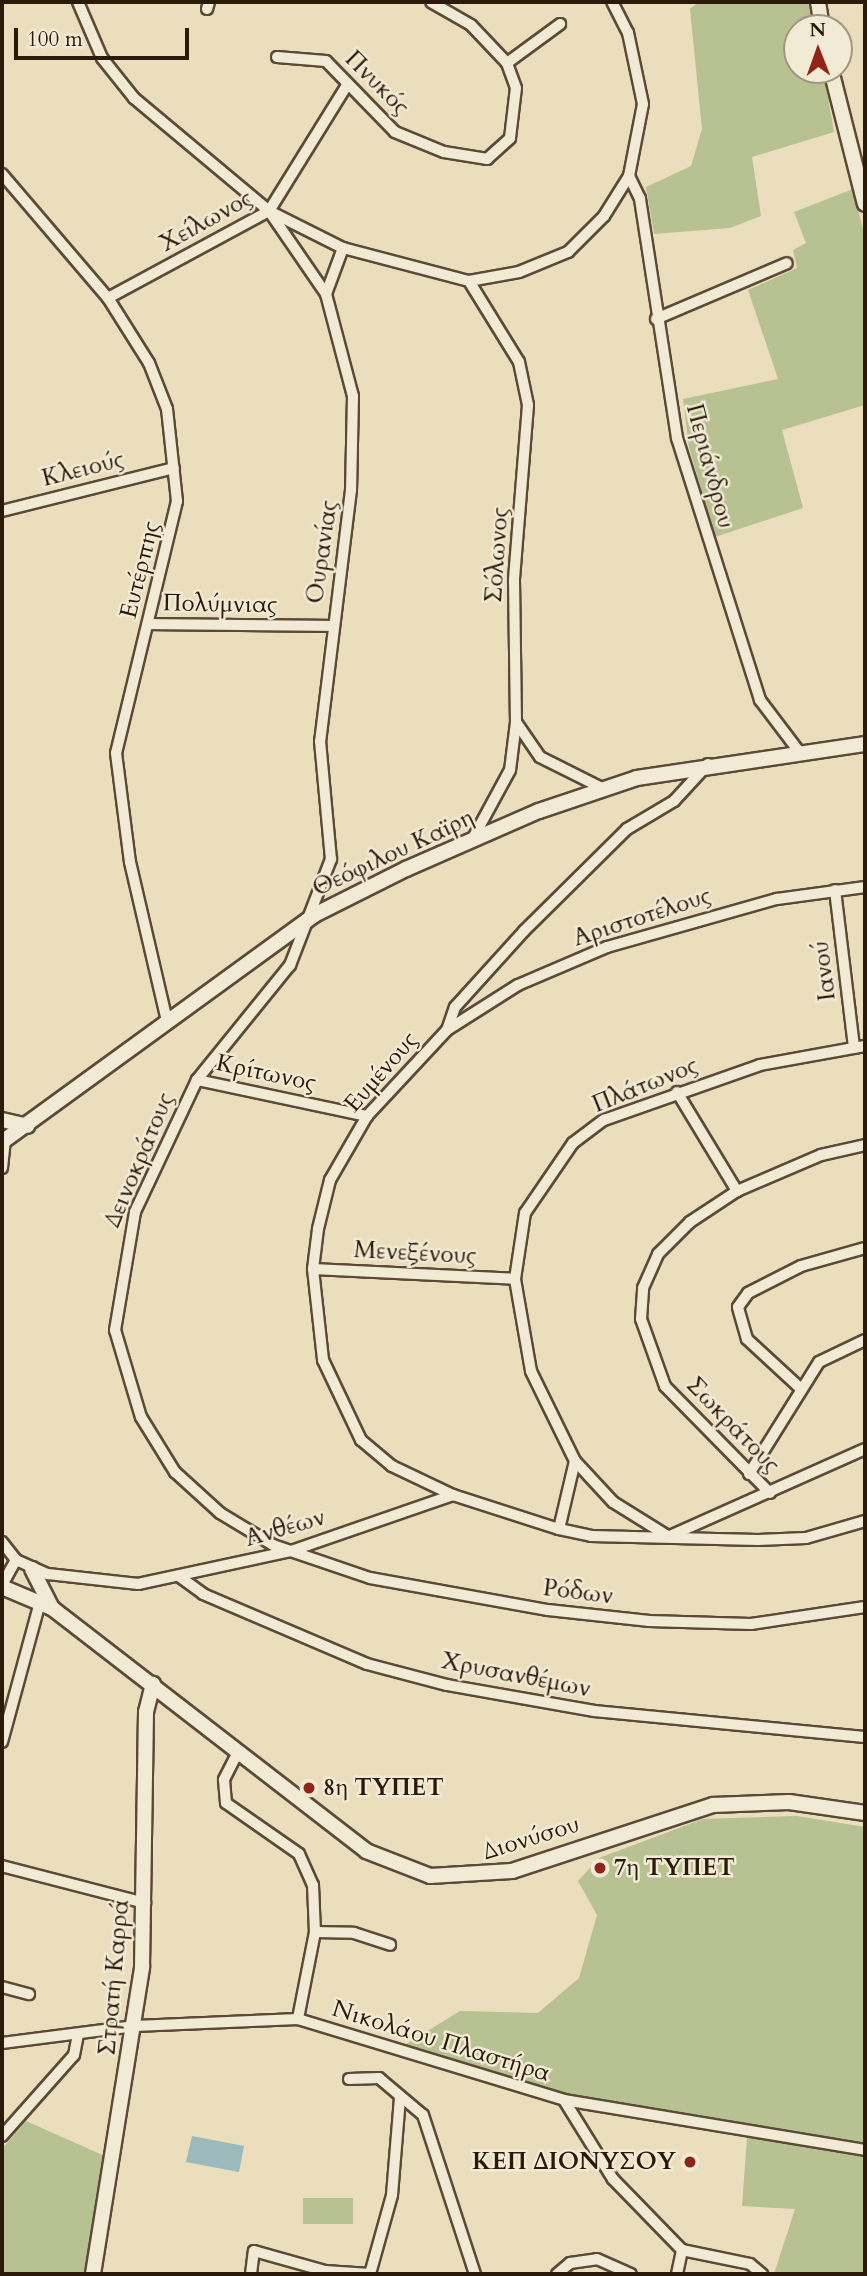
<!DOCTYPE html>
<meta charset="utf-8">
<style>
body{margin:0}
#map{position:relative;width:867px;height:2276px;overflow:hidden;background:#eadebd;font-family:Cardo,serif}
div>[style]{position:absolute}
.green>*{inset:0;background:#b7c191}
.water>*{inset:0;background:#9cb9bb}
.roads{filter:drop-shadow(2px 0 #5b4a37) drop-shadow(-2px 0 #5b4a37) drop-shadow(0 2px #5b4a37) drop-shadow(0 -2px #5b4a37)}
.street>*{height:10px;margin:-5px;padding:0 5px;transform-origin:5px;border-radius:5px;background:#f1ead4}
.secondary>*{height:14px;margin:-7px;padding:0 7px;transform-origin:7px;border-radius:7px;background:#f1ead4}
.dots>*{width:19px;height:19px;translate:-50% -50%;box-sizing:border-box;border:4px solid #f1ead4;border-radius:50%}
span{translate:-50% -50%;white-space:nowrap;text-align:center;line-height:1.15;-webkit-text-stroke:5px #f1ead4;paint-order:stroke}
.street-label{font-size:24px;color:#2b190a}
.poi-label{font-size:24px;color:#2b190a;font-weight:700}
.left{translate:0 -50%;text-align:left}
.right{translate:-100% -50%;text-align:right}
.frame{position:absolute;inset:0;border:4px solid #2b190a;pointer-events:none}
.north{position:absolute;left:783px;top:14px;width:70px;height:70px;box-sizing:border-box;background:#f1ead4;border:2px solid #a29683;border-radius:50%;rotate:359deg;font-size:19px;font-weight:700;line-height:28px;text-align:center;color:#2b190a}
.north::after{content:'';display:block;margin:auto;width:24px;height:32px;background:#8f2418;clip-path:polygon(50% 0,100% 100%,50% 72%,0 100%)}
.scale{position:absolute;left:14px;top:28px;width:175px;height:32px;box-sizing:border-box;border:4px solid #2b190a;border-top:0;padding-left:9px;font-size:21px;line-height:24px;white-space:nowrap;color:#2b190a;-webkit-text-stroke:5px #f1ead4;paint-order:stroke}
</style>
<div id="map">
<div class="green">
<div style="clip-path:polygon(699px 2px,812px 2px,816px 28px,797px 28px,797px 70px,823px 70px,834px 132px,752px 157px,761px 216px,730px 228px,654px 234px,646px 187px,691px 166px,702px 129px,690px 9px)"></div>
<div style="clip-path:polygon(853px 189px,865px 237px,865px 405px,782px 430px,803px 508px,715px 537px,689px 447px,683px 399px,778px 379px,748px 290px,797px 268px,793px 250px,806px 243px,794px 212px)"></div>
<div style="clip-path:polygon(797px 1816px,865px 1827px,865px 2274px,774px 2274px,795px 2209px,742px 2206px,748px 2125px,569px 2094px,403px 2046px,460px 2011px,538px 2013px,579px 1978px,597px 1915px,578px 1881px,599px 1858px,703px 1819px)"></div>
<div style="clip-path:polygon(26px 2121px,107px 2157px,88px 2274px,2px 2274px,2px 2149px)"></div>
<div style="clip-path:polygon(303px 2198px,353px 2198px,353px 2224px,303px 2224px)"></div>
</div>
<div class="water">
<div style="clip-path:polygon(192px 2136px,244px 2146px,239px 2172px,186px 2162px)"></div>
</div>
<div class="roads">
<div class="street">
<div style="left:78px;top:2px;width:61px;rotate:66.8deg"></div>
<div style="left:102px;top:58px;width:51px;rotate:51.3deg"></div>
<div style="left:134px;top:98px;width:176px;rotate:39.9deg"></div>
<div style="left:269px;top:211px;width:83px;rotate:26.6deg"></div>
<div style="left:343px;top:248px;width:130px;rotate:14.7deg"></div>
<div style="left:469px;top:281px;width:51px;rotate:-10.2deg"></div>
<div style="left:519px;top:272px;width:53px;rotate:-22.2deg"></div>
<div style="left:568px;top:252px;width:51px;rotate:-45deg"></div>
<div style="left:604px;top:216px;width:47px;rotate:-58deg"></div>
<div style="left:629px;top:176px;width:73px;rotate:-79deg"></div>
<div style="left:643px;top:104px;width:73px;rotate:-101.9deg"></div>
<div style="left:628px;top:33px;width:35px;rotate:-117deg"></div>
<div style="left:207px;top:9px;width:7px;rotate:-74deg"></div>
<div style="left:277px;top:57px;width:49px;rotate:4.7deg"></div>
<div style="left:326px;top:61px;width:99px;rotate:45.8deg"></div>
<div style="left:395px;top:132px;width:53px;rotate:22.2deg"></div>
<div style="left:444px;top:152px;width:44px;rotate:9.2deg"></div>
<div style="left:487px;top:159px;width:31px;rotate:-42deg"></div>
<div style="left:510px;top:138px;width:50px;rotate:-83.2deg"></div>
<div style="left:516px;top:88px;width:27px;rotate:-110deg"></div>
<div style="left:507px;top:63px;width:52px;rotate:-133.5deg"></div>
<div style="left:471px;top:25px;width:46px;rotate:-150.1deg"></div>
<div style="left:507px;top:63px;width:66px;rotate:-36.3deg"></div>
<div style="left:2px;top:174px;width:163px;rotate:49.5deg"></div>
<div style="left:108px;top:298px;width:77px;rotate:57.8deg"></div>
<div style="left:149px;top:363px;width:49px;rotate:68.6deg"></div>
<div style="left:167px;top:409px;width:93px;rotate:83.8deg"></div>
<div style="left:177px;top:501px;width:259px;rotate:103.6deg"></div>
<div style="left:116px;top:753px;width:110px;rotate:82.7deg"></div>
<div style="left:130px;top:862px;width:163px;rotate:76.9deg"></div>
<div style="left:629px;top:176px;width:25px;rotate:64deg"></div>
<div style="left:640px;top:199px;width:242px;rotate:81.2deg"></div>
<div style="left:677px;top:438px;width:275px;rotate:72.4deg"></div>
<div style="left:760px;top:700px;width:63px;rotate:52.8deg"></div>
<div style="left:269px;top:211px;width:101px;rotate:55.5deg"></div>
<div style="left:326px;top:294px;width:106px;rotate:75.2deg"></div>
<div style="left:353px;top:396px;width:94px;rotate:91.2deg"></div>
<div style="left:351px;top:490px;width:253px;rotate:97deg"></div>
<div style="left:320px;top:741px;width:119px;rotate:84.7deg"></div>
<div style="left:331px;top:859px;width:114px;rotate:111.1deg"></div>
<div style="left:290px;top:965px;width:148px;rotate:129deg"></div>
<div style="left:197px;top:1080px;width:146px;rotate:115.2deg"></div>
<div style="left:135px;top:1212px;width:120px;rotate:99.6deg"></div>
<div style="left:115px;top:1330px;width:91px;rotate:73.4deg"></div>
<div style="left:141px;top:1417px;width:65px;rotate:58.3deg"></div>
<div style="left:175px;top:1472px;width:61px;rotate:42.3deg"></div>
<div style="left:220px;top:1513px;width:62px;rotate:31.1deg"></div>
<div style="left:273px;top:1545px;width:102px;rotate:18.8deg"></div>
<div style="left:370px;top:1578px;width:181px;rotate:10.2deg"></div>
<div style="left:548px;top:1610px;width:102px;rotate:6.2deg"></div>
<div style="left:649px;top:1621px;width:102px;rotate:1.7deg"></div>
<div style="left:751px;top:1624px;width:115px;rotate:-8.5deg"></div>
<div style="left:469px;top:281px;width:95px;rotate:58.3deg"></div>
<div style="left:519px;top:362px;width:44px;rotate:78.2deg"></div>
<div style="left:528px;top:405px;width:176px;rotate:94.6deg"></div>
<div style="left:514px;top:580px;width:142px;rotate:89.2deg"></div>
<div style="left:516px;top:722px;width:48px;rotate:97.1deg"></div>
<div style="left:510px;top:770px;width:80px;rotate:118.5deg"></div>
<div style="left:326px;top:294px;width:49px;rotate:-69.7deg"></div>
<div style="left:108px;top:298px;width:183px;rotate:-28.4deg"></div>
<div style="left:269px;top:211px;width:146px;rotate:-58.2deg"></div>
<div style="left:656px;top:319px;width:142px;rotate:-23.1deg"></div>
<div style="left:2px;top:511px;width:177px;rotate:-14deg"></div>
<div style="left:149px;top:624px;width:184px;rotate:0.6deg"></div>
<div style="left:516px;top:722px;width:42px;rotate:55.6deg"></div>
<div style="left:540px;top:757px;width:69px;rotate:26.6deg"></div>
<div style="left:708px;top:764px;width:50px;rotate:132.6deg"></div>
<div style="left:674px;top:801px;width:55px;rotate:149.2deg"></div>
<div style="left:627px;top:829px;width:145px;rotate:135.3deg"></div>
<div style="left:524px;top:931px;width:103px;rotate:132.2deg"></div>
<div style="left:455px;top:1007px;width:24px;rotate:109deg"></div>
<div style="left:447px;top:1030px;width:117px;rotate:132.9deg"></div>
<div style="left:367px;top:1116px;width:74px;rotate:120deg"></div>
<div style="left:330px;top:1180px;width:50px;rotate:103.8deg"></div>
<div style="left:318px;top:1229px;width:40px;rotate:97.1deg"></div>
<div style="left:313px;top:1269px;width:92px;rotate:83.7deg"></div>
<div style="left:323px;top:1360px;width:89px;rotate:64.6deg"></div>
<div style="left:361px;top:1440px;width:40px;rotate:40deg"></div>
<div style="left:392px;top:1466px;width:68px;rotate:25.4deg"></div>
<div style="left:453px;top:1495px;width:111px;rotate:17.8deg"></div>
<div style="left:559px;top:1529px;width:33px;rotate:12deg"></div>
<div style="left:591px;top:1536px;width:167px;rotate:1.4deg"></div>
<div style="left:758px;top:1540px;width:48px;rotate:-2.4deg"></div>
<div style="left:806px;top:1538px;width:61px;rotate:-16.1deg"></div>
<div style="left:835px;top:890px;width:159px;rotate:83.1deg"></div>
<div style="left:447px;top:1030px;width:84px;rotate:-32.4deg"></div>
<div style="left:518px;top:985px;width:97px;rotate:-23.1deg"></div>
<div style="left:607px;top:947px;width:177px;rotate:-15.8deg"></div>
<div style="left:777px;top:899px;width:89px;rotate:-7.8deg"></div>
<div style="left:197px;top:1080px;width:174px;rotate:12deg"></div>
<div style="left:677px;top:1092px;width:116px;rotate:58.8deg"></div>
<div style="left:2px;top:1168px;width:28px;rotate:-84deg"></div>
<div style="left:313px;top:1269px;width:202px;rotate:2.8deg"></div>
<div style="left:799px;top:1387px;width:71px;rotate:-137.3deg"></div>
<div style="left:747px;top:1339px;width:33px;rotate:-106deg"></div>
<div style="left:738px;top:1307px;width:17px;rotate:-54deg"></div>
<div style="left:748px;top:1293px;width:59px;rotate:-27deg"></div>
<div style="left:801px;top:1266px;width:66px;rotate:-15.7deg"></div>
<div style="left:749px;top:1474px;width:132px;rotate:-58deg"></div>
<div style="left:819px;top:1362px;width:51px;rotate:-25.6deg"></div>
<div style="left:770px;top:1493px;width:150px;rotate:-134.5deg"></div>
<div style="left:665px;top:1386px;width:71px;rotate:-109.7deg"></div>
<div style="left:641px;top:1319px;width:31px;rotate:-86deg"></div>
<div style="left:643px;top:1288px;width:37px;rotate:-66deg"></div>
<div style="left:658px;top:1254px;width:45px;rotate:-45deg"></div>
<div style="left:690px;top:1222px;width:56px;rotate:-33.4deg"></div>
<div style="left:737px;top:1191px;width:91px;rotate:-23.2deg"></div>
<div style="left:821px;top:1155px;width:45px;rotate:-12.8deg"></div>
<div style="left:559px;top:1529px;width:70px;rotate:-76.8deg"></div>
<div style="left:666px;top:1535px;width:62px;rotate:-148.1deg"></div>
<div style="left:613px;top:1502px;width:56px;rotate:-132.8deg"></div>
<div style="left:575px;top:1461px;width:100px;rotate:-116.1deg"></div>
<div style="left:531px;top:1371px;width:93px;rotate:-99.9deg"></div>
<div style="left:515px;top:1279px;width:67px;rotate:-81.4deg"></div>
<div style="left:525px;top:1213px;width:85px;rotate:-55.6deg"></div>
<div style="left:573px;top:1143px;width:39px;rotate:-37deg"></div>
<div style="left:604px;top:1120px;width:165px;rotate:-19.4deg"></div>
<div style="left:760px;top:1065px;width:107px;rotate:-10.3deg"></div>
<div style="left:672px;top:1535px;width:211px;rotate:-24deg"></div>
<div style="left:2px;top:1542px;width:23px;rotate:52deg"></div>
<div style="left:16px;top:1560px;width:35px;rotate:24deg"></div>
<div style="left:48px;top:1574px;width:91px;rotate:6.3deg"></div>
<div style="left:138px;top:1584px;width:157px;rotate:-12.2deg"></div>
<div style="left:291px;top:1551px;width:171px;rotate:-19.1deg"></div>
<div style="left:180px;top:1577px;width:29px;rotate:36deg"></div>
<div style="left:203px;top:1594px;width:178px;rotate:23.1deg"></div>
<div style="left:367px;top:1664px;width:83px;rotate:14.7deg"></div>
<div style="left:447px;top:1685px;width:149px;rotate:10deg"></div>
<div style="left:594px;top:1711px;width:272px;rotate:5.5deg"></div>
<div style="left:2px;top:1585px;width:29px;rotate:-61deg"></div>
<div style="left:2px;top:1742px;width:145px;rotate:-74.8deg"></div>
<div style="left:237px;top:1754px;width:29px;rotate:117deg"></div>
<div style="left:224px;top:1780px;width:23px;rotate:85deg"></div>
<div style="left:226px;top:1803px;width:89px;rotate:34.9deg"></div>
<div style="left:299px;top:1854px;width:34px;rotate:66deg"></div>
<div style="left:313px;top:1885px;width:47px;rotate:87.6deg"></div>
<div style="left:315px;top:1932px;width:89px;rotate:101.1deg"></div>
<div style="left:2px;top:1866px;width:148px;rotate:14.5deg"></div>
<div style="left:315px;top:1932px;width:39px;rotate:1deg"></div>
<div style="left:354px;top:1933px;width:38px;rotate:18deg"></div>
<div style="left:2px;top:1987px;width:28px;rotate:15deg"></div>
<div style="left:2px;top:2043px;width:134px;rotate:-7.3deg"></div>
<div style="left:135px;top:2026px;width:163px;rotate:-2.5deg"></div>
<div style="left:298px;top:2019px;width:278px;rotate:16.9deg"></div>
<div style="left:564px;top:2100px;width:305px;rotate:9.4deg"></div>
<div style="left:349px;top:2079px;width:30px;rotate:-2deg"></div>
<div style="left:379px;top:2078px;width:57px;rotate:40.1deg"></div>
<div style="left:423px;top:2115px;width:167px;rotate:71.9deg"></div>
<div style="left:564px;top:2100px;width:93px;rotate:58.2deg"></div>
<div style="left:613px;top:2179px;width:99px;rotate:45.8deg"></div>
<div style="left:682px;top:2250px;width:69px;rotate:11.6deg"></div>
<div style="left:750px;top:2264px;width:16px;rotate:40deg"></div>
<div style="left:2px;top:2136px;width:108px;rotate:-48.4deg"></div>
<div style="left:74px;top:2055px;width:21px;rotate:-79deg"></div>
<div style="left:251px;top:2274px;width:23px;rotate:-83deg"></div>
<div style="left:254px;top:2251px;width:74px;rotate:15.7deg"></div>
<div style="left:325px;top:2271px;width:45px;rotate:3.8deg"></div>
<div style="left:370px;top:2274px;width:82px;rotate:-74.4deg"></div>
<div style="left:392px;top:2195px;width:98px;rotate:-85.3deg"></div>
<div style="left:557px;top:2274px;width:17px;rotate:-40deg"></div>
<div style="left:570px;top:2263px;width:27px;rotate:-8deg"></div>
<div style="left:597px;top:2259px;width:37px;rotate:24deg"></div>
<div style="left:677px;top:2274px;width:25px;rotate:-78deg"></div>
</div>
<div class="secondary">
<div style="left:818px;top:2px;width:26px;rotate:81deg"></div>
<div style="left:831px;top:70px;width:138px;rotate:75.8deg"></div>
<div style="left:2px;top:1120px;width:26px;rotate:13deg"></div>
<div style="left:2px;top:1142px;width:386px;rotate:-36deg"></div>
<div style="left:314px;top:915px;width:103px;rotate:-26.6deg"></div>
<div style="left:406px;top:869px;width:145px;rotate:-23.6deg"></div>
<div style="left:539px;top:811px;width:103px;rotate:-18.6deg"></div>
<div style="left:637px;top:778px;width:231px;rotate:-8.5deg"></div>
<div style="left:32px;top:1569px;width:44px;rotate:62.9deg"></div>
<div style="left:2px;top:1587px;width:54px;rotate:22.8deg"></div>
<div style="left:52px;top:1608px;width:397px;rotate:37.7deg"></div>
<div style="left:366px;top:1851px;width:69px;rotate:21.3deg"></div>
<div style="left:430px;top:1876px;width:82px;rotate:-3.5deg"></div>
<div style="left:512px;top:1871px;width:212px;rotate:-18.2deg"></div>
<div style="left:713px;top:1805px;width:76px;rotate:-2.3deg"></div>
<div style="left:789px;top:1802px;width:77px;rotate:8.2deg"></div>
<div style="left:93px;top:2274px;width:311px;rotate:-80.9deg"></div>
<div style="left:142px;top:1967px;width:255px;rotate:-89.1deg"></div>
<div style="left:146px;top:1712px;width:29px;rotate:-76deg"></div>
</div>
</div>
<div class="dots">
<div style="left:309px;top:1788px;background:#8f2418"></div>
<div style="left:600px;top:1868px;background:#8f2418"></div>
<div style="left:690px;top:2162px;background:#8f2418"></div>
</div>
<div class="street-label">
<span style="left:377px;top:83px;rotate:45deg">Πνυκός</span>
<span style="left:206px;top:221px;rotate:-29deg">Χείλωνος</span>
<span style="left:710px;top:466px;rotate:75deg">Περιάνδρου</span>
<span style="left:83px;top:469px;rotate:-14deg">Κλειούς</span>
<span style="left:322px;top:552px;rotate:-82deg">Ουρανίας</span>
<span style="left:497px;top:555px;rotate:-86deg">Σόλωνος</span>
<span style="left:140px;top:570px;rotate:-76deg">Ευτέρπης</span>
<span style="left:220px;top:604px;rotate:1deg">Πολύμνιας</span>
<span style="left:393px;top:853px;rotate:-25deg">Θεόφιλου Καϊρη</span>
<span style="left:642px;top:917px;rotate:-18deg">Αριστοτέλους</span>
<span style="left:824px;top:971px;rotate:-97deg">Ιανού</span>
<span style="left:381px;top:1072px;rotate:-49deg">Ευμένους</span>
<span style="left:266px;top:1073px;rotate:12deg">Κρίτωνος</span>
<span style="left:645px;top:1085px;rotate:-22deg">Πλάτωνος</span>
<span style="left:139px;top:1160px;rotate:-67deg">Δεινοκράτους</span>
<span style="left:415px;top:1253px;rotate:3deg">Μενεξένους</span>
<span style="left:733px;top:1425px;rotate:46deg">Σωκράτους</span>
<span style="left:285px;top:1528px;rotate:-16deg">Ανθέων</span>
<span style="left:578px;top:1592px;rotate:7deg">Ρόδων</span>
<span style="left:516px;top:1675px;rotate:11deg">Χρυσανθέμων</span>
<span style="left:531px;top:1838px;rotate:-17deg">Διονύσου</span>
<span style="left:114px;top:1977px;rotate:-85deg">Στρατή Καρρά</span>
<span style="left:441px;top:2041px;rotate:17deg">Νικολάου Πλαστήρα</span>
</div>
<div class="poi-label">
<span class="left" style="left:323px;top:1788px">8η ΤΥΠΕΤ</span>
<span class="left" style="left:614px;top:1868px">7η ΤΥΠΕΤ</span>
<span class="right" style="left:676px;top:2162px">ΚΕΠ ΔΙΟΝΥΣΟΥ</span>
</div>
<div class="frame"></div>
<div class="north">N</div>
<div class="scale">100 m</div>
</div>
